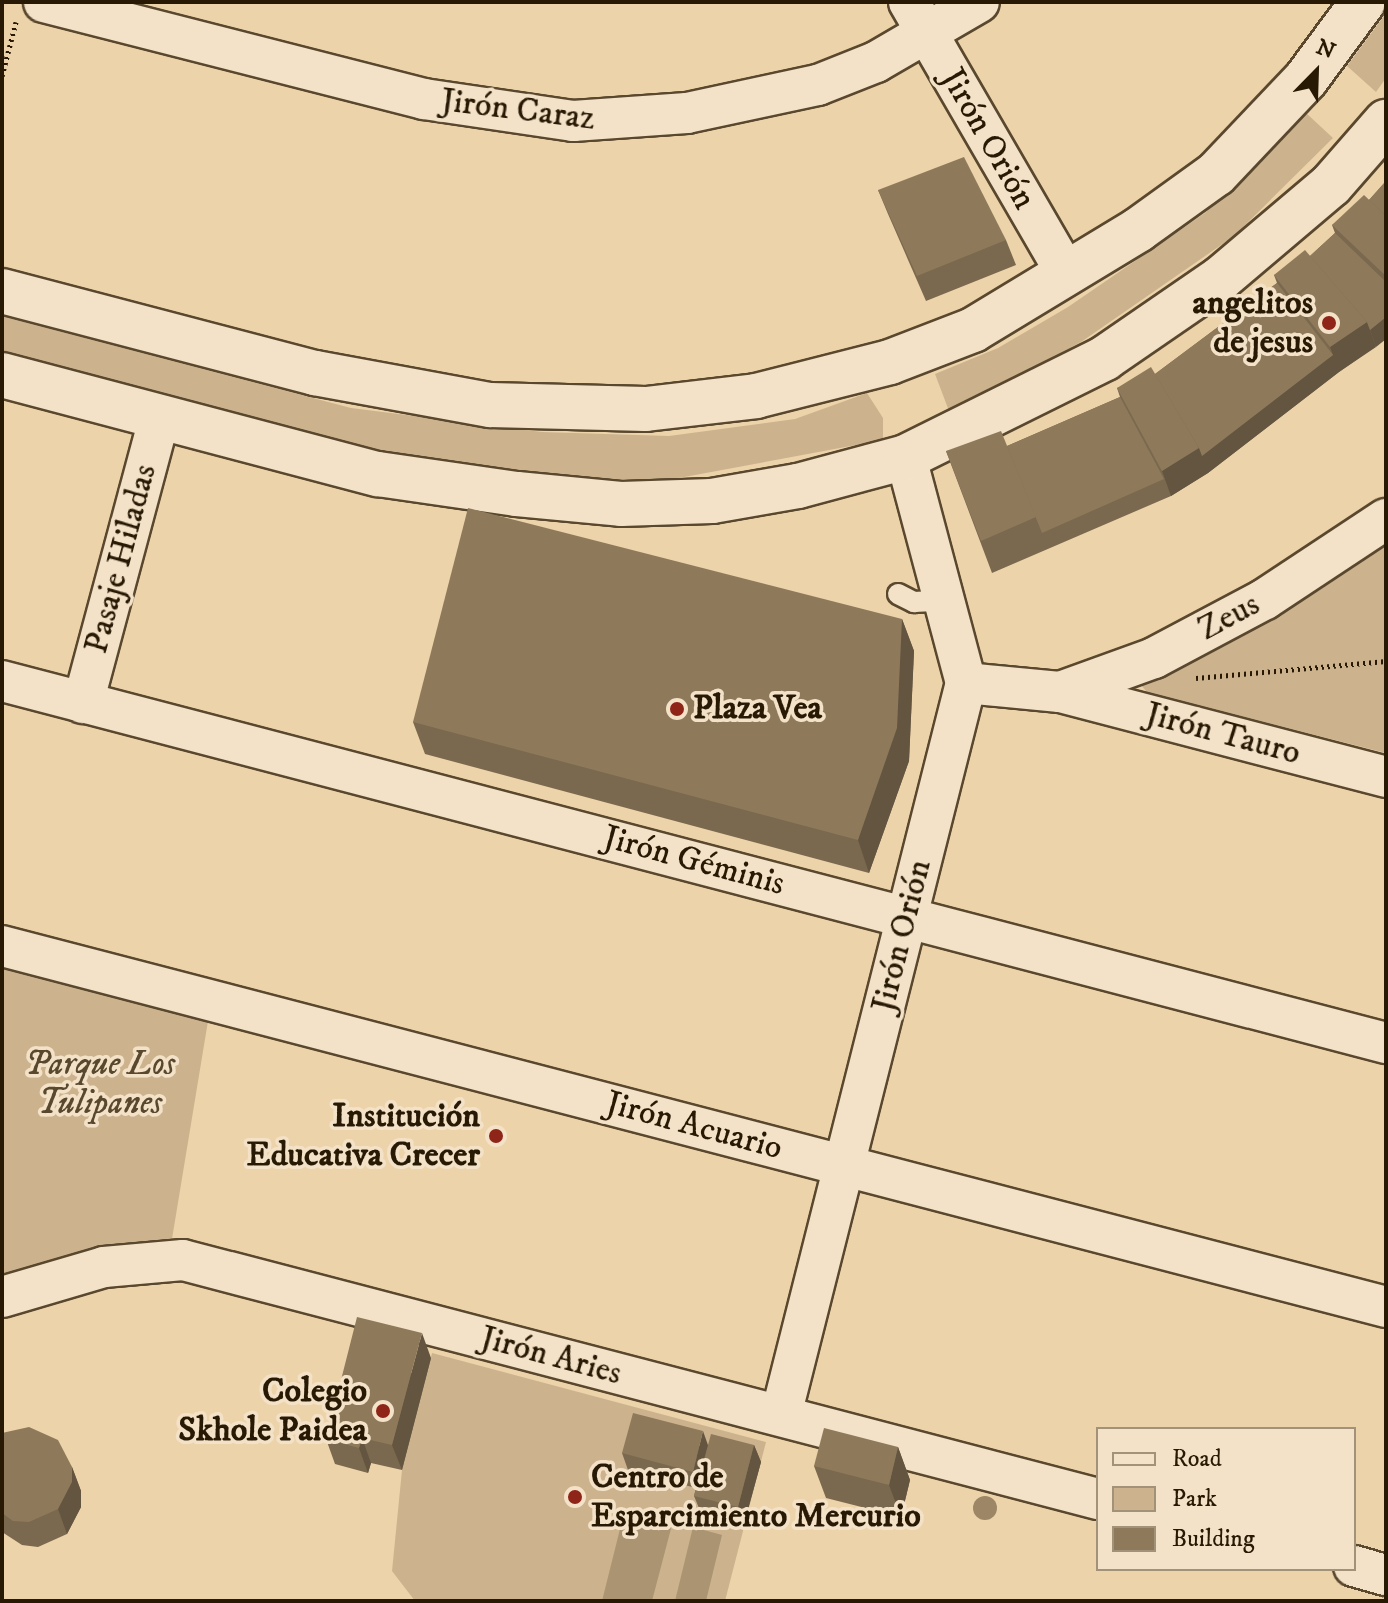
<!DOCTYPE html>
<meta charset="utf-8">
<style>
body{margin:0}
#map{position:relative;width:1388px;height:1603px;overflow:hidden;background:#edd3aa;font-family:"IM FELL DW Pica",serif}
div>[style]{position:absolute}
.green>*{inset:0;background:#ccb38e}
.water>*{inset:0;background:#aa9472}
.path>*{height:5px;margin-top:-2.5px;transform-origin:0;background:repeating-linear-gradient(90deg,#281905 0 2px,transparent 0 6px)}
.roads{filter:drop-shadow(2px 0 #59482e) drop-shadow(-2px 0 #59482e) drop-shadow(0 2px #59482e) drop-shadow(0 -2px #59482e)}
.service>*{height:20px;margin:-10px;padding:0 10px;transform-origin:10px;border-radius:10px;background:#f3e2c8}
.minor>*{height:40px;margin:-20px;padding:0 20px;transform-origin:20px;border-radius:20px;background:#f3e2c8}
.secondary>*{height:44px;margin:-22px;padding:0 22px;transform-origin:22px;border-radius:22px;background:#f3e2c8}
.trees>*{width:24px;height:24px;margin:-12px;border-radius:50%;background:#9c8666}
.wall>*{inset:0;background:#7a694e}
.shaded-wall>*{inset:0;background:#635540}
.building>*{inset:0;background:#8e7a5b}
.dots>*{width:22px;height:22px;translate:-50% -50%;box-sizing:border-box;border:4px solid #f3e2c8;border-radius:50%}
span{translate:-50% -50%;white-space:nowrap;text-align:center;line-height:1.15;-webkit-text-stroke:7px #f3e2c8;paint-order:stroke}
.street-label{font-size:34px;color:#281905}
.poi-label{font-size:34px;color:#281905;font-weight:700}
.right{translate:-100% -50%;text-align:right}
.left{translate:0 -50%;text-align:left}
.park-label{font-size:34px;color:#59472e;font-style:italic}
.frame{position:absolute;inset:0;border:4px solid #281905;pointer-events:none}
.legend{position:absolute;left:1096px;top:1427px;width:260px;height:144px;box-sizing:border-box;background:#f3e2c8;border:2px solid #a2927a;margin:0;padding:10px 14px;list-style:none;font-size:24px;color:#281905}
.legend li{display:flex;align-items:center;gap:16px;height:40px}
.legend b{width:40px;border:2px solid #a2927a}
.north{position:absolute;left:1276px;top:32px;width:80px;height:80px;-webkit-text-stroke:6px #f3e2c8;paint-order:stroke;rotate:23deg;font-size:22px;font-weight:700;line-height:32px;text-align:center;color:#281905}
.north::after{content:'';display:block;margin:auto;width:28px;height:36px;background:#281905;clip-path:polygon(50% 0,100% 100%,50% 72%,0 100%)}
</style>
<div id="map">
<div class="green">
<div style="clip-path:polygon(1386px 13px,1386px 78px,1376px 92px,1347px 66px)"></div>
<div style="clip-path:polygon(1305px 112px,1333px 138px,1234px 236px,1081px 342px,949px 411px,935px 374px,998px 348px,1068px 307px,1205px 213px)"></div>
<div style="clip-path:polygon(2px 316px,351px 408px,542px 432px,669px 436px,795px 419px,867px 393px,883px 418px,883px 440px,668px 480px,517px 477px,369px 456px,2px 357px)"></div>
<div style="clip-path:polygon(1386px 528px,1386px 753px,1147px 692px,1140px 684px)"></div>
<div style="clip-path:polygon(2px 958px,210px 1009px,171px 1245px,2px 1290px)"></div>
<div style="clip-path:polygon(432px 1353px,766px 1442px,725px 1601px,415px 1601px,392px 1571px,402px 1470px)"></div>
</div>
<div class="water">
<div style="clip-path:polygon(625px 1509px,673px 1521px,652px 1601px,602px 1601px)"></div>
<div style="clip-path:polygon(693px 1527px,722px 1535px,706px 1601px,675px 1601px)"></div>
</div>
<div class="path">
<div style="left:2px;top:76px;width:56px;rotate:-75.5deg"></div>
<div style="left:1196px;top:678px;width:191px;rotate:-5.1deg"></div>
</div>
<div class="roads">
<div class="service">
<div style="left:898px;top:594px;width:18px;rotate:27deg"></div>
<div style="left:914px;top:602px;width:34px;rotate:-3deg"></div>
</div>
<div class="minor">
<div style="left:44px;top:2px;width:392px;rotate:14.3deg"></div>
<div style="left:424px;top:99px;width:151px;rotate:8.4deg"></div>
<div style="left:573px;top:121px;width:114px;rotate:-4deg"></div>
<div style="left:687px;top:113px;width:134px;rotate:-12.1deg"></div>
<div style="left:818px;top:85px;width:62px;rotate:-21.6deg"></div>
<div style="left:876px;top:62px;width:119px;rotate:-30.2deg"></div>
<div style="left:909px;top:2px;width:315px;rotate:59.9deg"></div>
<div style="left:2px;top:681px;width:1431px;rotate:14.66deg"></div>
<div style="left:966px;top:683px;width:94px;rotate:5.5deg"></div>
<div style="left:1060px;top:692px;width:337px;rotate:14.6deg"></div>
<div style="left:1060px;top:692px;width:100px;rotate:-19.9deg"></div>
<div style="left:1154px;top:658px;width:126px;rotate:-28deg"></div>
<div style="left:1265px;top:599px;width:145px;rotate:-33.5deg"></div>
<div style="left:83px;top:703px;width:297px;rotate:-75deg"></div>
<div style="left:2px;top:946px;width:1430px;rotate:14.62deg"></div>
<div style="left:2px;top:1297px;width:106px;rotate:-16.4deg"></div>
<div style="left:104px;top:1267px;width:79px;rotate:-5.1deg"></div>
<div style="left:183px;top:1260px;width:946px;rotate:14.64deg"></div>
<div style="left:781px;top:1415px;width:755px;rotate:-75.82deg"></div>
<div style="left:966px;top:683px;width:234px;rotate:-104.9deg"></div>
<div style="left:1354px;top:1566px;width:33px;rotate:16deg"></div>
</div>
<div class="secondary">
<div style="left:2px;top:291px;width:324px;rotate:14.7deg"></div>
<div style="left:315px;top:373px;width:178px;rotate:10.4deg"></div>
<div style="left:490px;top:405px;width:156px;rotate:1.5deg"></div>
<div style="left:646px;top:409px;width:111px;rotate:-6.7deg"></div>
<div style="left:756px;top:396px;width:138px;rotate:-14.2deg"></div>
<div style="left:890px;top:362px;width:89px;rotate:-21.1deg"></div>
<div style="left:973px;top:330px;width:193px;rotate:-31.2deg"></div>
<div style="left:1138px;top:230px;width:96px;rotate:-35.7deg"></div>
<div style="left:1216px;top:174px;width:131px;rotate:-46.5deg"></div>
<div style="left:1306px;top:79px;width:96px;rotate:-53.5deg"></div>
<div style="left:2px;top:375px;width:389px;rotate:14.8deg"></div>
<div style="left:378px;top:474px;width:140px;rotate:8.2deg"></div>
<div style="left:517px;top:494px;width:104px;rotate:5.5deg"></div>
<div style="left:621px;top:504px;width:91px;rotate:-1.9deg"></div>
<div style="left:712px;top:501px;width:87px;rotate:-9.9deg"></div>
<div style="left:798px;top:486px;width:112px;rotate:-15deg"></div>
<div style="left:906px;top:457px;width:222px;rotate:-26.4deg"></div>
<div style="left:1105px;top:358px;width:140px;rotate:-34.5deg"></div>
<div style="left:1220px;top:279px;width:145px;rotate:-40.3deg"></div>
<div style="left:1331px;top:185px;width:84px;rotate:-48.9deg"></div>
</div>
</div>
<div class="trees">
<div style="left:985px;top:1508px"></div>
</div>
<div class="wall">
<div style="clip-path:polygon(1386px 181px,1386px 339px,1339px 372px,1208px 473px,1171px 496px,992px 573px,946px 451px,1007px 446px,1120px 397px,1117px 388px,1155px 374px,1277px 283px,1274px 275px,1310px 256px,1335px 233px,1332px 225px,1369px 200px)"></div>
<div style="clip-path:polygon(878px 190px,1006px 240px,1016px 265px,926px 301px,888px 214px)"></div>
<div style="clip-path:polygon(902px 619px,914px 651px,909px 761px,869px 873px,425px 754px,413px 722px)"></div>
<div style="clip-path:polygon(431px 1358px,402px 1470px,371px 1463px,368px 1473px,335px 1464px,326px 1439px)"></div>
<div style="clip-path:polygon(2px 1433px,72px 1467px,81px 1491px,81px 1507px,67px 1534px,38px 1547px,22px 1545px,2px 1532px)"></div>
<div style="clip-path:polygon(708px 1445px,754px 1445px,761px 1462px,744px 1524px,701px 1513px,694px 1496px,696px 1488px,628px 1470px,622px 1453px)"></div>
<div style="clip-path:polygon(898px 1447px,910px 1480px,901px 1517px,826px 1498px,814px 1466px)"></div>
</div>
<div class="shaded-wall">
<div style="clip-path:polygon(1386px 317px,1386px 339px,1376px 347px,1370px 330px)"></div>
<div style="clip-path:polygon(1367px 322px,1376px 347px,1339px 372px,1208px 473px,1171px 496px,1162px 471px,1333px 355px,1330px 347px)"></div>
<div style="clip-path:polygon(902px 619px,914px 651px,909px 761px,869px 873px,858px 840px)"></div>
<div style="clip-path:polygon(422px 1333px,431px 1358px,402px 1470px,392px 1445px)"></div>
<div style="clip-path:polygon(703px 1431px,709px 1448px,699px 1489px,693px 1472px)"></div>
<div style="clip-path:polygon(362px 1438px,371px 1463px,368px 1473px,359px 1448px)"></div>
<div style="clip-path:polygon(754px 1445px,761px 1462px,744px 1524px,738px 1507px)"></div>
<div style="clip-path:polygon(898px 1447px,910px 1480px,901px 1517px,889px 1485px)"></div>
<div style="clip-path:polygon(72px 1467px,81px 1491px,81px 1507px,67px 1534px,58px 1509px)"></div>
</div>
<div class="building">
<div style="clip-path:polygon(964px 157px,1006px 240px,917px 276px,878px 190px)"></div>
<div style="clip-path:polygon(1386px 181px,1386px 216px,1369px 200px)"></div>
<div style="clip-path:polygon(1364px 195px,1386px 216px,1386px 276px,1332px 225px)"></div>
<div style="clip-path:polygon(1335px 233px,1386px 282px,1386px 317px,1370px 330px,1367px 322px,1310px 256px)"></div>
<div style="clip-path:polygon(1305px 250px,1367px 322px,1330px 347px,1274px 275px)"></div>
<div style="clip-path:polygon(1277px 283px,1333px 355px,1202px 456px,1199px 448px,1155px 374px)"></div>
<div style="clip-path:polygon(1151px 367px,1199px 448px,1162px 471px,1117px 388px)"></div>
<div style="clip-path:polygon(1120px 397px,1164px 479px,1042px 533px,1007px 446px)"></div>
<div style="clip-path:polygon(1001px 431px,1036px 517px,981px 541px,946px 451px)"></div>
<div style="clip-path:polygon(468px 508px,902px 619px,897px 728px,858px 840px,413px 722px)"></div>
<div style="clip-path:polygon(357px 1317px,422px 1333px,392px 1445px,362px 1438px,359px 1448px,326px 1439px)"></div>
<div style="clip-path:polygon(633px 1413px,703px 1431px,693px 1472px,622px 1453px)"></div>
<div style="clip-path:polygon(29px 1427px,58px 1440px,72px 1467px,72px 1482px,58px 1509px,29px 1522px,13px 1521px,2px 1513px,2px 1433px)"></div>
<div style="clip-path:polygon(824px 1428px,898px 1447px,889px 1485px,814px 1466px)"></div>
<div style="clip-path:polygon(711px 1434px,754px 1445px,738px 1507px,694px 1496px)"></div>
</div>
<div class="dots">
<div style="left:1329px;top:323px;background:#8f2418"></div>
<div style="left:677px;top:709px;background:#8f2418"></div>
<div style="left:496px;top:1136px;background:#8f2418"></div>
<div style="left:383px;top:1411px;background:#8f2418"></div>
<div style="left:575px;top:1497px;background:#8f2418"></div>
</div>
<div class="street-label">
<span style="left:518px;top:110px;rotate:7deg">Jirón Caraz</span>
<span style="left:988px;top:139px;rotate:60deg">Jirón Orión</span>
<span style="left:121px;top:559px;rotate:-75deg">Pasaje Hiladas</span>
<span style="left:1229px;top:617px;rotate:-28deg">Zeus</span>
<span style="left:1223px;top:734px;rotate:15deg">Jirón Tauro</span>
<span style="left:694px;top:861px;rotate:15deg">Jirón Géminis</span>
<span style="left:902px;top:936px;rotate:-76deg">Jirón Orión</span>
<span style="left:694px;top:1126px;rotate:15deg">Jirón Acuario</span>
<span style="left:551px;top:1356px;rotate:15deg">Jirón Aries</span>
</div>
<div class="poi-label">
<span class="right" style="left:1313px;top:323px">angelitos<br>de jesus</span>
<span class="left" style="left:693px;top:709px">Plaza Vea</span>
<span class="right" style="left:480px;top:1136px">Institución<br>Educativa Crecer</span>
<span class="right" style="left:367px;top:1411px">Colegio<br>Skhole Paidea</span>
<span class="left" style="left:591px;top:1497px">Centro de<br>Esparcimiento Mercurio</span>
</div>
<div class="park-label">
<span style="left:100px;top:1084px">Parque Los<br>Tulipanes</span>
</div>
<div class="frame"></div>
<ul class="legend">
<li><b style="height:10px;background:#f3e2c8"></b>Road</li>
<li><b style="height:22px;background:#ccb38e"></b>Park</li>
<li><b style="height:22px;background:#8e7a5b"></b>Building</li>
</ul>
<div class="north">N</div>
</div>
